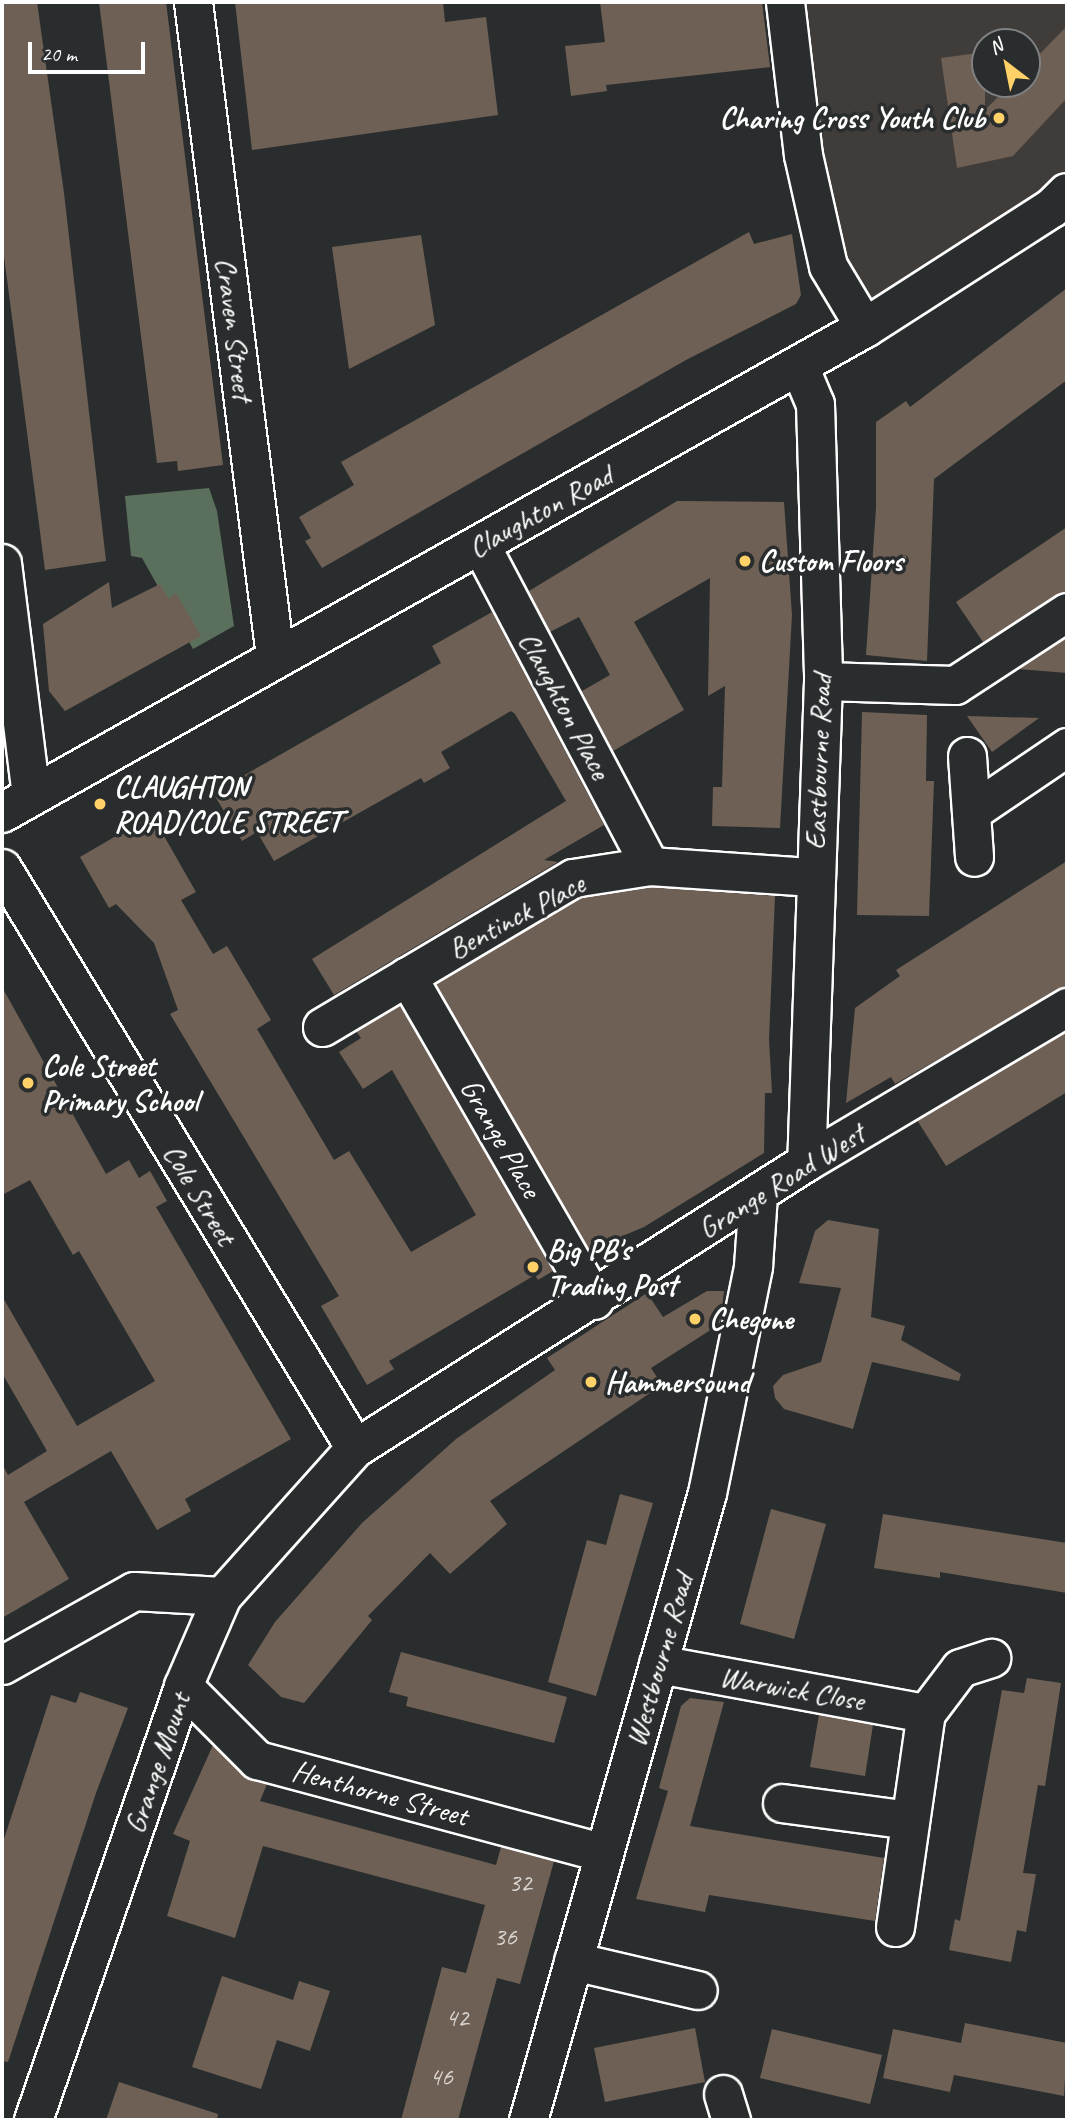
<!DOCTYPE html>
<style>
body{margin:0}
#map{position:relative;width:1069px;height:2122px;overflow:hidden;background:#2a2d2e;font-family:Caveat,sans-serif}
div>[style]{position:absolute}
.built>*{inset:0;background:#3f3c3a}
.green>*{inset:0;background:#5a705c}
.building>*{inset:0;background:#6f6055}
.roads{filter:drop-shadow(2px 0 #fff) drop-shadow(-2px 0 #fff) drop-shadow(0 2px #fff) drop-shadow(0 -2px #fff)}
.street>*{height:37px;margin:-18.5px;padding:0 18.5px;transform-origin:18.5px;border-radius:18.5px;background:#2a2d2e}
.secondary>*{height:38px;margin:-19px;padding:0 19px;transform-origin:19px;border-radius:19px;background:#2a2d2e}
.dots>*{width:19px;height:19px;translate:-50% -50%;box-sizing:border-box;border:4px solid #2a2d2e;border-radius:50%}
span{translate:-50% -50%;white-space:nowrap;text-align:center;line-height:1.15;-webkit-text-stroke:7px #2a2d2e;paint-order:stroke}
.number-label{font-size:26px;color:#dbd7d4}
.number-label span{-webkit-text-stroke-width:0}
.poi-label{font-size:30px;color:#fff;font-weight:700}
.right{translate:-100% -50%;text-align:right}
.left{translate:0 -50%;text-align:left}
.street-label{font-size:30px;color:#fff}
.frame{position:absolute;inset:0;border:4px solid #fff;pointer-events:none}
.north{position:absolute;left:971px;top:28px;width:70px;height:70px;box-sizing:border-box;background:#2a2d2e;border:2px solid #7f8182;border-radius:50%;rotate:328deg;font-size:19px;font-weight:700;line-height:28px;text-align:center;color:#fff}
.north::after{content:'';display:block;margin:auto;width:24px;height:32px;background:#ffd166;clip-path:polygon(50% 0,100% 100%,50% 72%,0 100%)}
.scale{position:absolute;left:28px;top:42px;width:117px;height:32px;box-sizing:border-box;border:4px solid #fff;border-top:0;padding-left:9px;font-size:21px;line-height:24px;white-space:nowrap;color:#fff;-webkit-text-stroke:5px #2a2d2e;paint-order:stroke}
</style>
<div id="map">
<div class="built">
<div style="clip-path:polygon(evenodd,781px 2px,1067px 2px,1067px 193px,865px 328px,828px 266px,781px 2px,985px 42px,1027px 42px,1027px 84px,985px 84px,985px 42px)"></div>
</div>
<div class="green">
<div style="clip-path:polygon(209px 488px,217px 511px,234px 626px,193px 649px,142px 558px,131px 556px,125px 496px)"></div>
</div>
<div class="building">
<div style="clip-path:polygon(2px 2px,37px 2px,64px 193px,106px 561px,45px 570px,2px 241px)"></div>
<div style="clip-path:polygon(99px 2px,166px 2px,223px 465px,178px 471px,177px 461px,157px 463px)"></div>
<div style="clip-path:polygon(235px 2px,443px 2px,445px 22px,486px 17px,498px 115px,252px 150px)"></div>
<div style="clip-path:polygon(600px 2px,762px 2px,770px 67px,606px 85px,607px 91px,571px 96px,565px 46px,605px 42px)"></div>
<div style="clip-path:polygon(1067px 26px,1067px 98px,1013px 156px,957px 168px,941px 58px,985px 52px,985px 110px,1011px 84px,1027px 84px,1027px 67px)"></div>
<div style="clip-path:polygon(749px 232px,754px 244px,792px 234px,801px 295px,796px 304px,686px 360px,322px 568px,305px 541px,311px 538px,299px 517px,354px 485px,341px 462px)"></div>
<div style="clip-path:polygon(421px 235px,435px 325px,349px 369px,332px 247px)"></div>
<div style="clip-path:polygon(1067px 288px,1067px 380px,934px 479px,927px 661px,866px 655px,876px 508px,876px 422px,906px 401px,910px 407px)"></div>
<div style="clip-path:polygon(677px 501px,784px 502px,792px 615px,780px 828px,712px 826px,713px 787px,722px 787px,725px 686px,708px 696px,710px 578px,634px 622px,684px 710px,613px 751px,582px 691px,610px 675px,579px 617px,550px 632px,529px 591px)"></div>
<div style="clip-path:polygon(1067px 527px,1067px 591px,983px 642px,956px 602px)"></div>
<div style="clip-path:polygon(109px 582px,112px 608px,160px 584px,169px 599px,176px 593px,201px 636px,65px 711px,49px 691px,43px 624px)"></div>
<div style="clip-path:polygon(492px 612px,604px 825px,544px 860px,558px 862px,334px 995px,312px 959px,566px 801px,515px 714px,511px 711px,441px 752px,450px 768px,424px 783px,421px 778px,274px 861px,257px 832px,242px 841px,213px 793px,441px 663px,432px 646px)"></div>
<div style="clip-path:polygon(1067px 637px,1067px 673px,1018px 669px)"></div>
<div style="clip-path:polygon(862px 712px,927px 715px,926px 781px,934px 781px,929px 916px,857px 915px)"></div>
<div style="clip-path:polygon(967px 716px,1039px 718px,992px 752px)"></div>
<div style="clip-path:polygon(152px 815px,196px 892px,181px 900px,213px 954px,227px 946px,271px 1020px,257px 1029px,334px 1160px,349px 1151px,411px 1252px,476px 1215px,392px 1070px,363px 1089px,339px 1052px,361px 1038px,356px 1031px,400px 1005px,553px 1271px,538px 1280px,535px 1275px,389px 1361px,394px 1369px,367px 1385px,321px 1306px,339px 1296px,170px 1014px,178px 1010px,154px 943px,116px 904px,109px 908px,80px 857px)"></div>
<div style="clip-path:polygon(1067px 861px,1067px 986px,895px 1084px,891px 1077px,846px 1103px,855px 1008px,900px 976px,896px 970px)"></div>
<div style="clip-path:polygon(651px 887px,775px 896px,769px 1039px,772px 1093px,765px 1093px,764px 1153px,644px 1227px,589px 1250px,436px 984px,580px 898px)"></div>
<div style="clip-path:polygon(2px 987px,106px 1174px,129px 1160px,139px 1178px,150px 1171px,167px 1201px,156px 1207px,291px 1439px,185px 1499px,191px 1511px,157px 1530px,111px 1451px,24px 1502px,69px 1579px,2px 1618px,2px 1464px,8px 1475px,47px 1451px,2px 1373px,2px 1296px,77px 1426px,155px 1381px,79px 1251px,73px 1255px,30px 1180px,2px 1195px)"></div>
<div style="clip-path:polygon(1067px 1031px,1067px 1092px,946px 1166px,917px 1120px)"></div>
<div style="clip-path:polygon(828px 1220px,879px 1229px,871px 1317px,905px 1326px,901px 1340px,961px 1374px,959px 1381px,872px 1362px,853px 1429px,784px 1409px,775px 1398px,773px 1386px,783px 1375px,821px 1362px,841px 1288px,799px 1283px,815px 1231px)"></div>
<div style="clip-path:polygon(707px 1291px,724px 1291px,720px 1324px,651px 1368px,662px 1385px,490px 1501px,507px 1524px,450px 1574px,430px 1553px,368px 1616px,372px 1620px,304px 1703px,281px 1697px,248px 1665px,275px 1622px,362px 1523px,456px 1439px,555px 1370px,547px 1358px,647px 1293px,663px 1317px)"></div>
<div style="clip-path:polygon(620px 1494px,653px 1503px,596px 1696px,548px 1682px,587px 1540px,606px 1545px)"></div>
<div style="clip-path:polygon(771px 1509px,826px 1524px,794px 1639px,740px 1624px)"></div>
<div style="clip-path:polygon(883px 1514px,1067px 1543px,1067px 1593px,940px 1572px,940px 1578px,874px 1568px)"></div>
<div style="clip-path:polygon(401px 1652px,567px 1697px,554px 1743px,406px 1706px,408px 1697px,389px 1692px)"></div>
<div style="clip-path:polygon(1027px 1678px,1061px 1683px,1045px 1786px,1038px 1785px,1023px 1873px,1036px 1874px,1026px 1932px,1017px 1930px,1011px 1962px,949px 1950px,955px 1919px,960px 1921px,1002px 1690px,1024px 1693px)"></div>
<div style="clip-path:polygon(80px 1692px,128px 1708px,96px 1793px,8px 2062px,2px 2061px,2px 1845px,51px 1695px,76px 1703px)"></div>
<div style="clip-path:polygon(690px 1698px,724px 1702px,690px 1826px,884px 1858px,875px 1921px,709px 1895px,705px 1912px,636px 1899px,668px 1791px,659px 1788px,681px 1706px)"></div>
<div style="clip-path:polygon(819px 1715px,873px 1725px,865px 1776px,810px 1767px)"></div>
<div style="clip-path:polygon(213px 1745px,243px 1775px,267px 1784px,260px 1801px,496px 1865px,501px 1847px,554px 1861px,520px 1984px,497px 1978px,458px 2120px,401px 2120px,442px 1967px,466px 1973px,485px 1905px,263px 1846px,235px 1938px,167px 1916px,190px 1841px,173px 1834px)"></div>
<div style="clip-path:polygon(222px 1976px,293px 2000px,299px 1981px,330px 1991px,310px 2051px,277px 2040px,261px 2089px,192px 2067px)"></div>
<div style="clip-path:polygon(965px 2023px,1067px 2043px,1064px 2096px,954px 2075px,950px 2092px,883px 2078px,893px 2029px,961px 2043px)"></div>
<div style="clip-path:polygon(695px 2028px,705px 2082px,605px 2102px,594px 2048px)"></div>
<div style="clip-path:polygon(772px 2029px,882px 2055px,870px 2104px,760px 2078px)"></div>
<div style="clip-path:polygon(119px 2082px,218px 2114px,217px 2120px,106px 2120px)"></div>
</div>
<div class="roads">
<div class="street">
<div style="left:193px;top:2px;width:660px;rotate:82.86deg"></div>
<div style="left:785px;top:2px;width:154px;rotate:83.3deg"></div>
<div style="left:803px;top:155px;width:114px;rotate:77.3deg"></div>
<div style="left:828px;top:266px;width:72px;rotate:59.2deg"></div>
<div style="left:799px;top:366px;width:41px;rotate:67.2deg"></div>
<div style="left:815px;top:404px;width:277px;rotate:88.3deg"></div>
<div style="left:823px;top:681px;width:481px;rotate:92deg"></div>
<div style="left:480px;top:544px;width:364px;rotate:62.2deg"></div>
<div style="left:2px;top:563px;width:234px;rotate:82.9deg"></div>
<div style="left:823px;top:681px;width:132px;rotate:1.7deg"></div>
<div style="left:955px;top:685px;width:134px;rotate:-33.1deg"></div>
<div style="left:967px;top:756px;width:101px;rotate:86deg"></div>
<div style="left:971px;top:812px;width:116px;rotate:-34.1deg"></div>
<div style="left:2px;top:868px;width:679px;rotate:58.67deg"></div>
<div style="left:407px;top:976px;width:374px;rotate:60deg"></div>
<div style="left:322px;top:1027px;width:292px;rotate:-30.7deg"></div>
<div style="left:573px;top:878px;width:78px;rotate:-8.9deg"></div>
<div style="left:650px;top:866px;width:163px;rotate:3.9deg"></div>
<div style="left:658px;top:1664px;width:272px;rotate:10.4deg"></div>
<div style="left:2px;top:1665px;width:151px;rotate:-29.3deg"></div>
<div style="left:134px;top:1591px;width:88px;rotate:3.3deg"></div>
<div style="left:183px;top:1686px;width:105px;rotate:45deg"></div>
<div style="left:257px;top:1760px;width:359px;rotate:15deg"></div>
<div style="left:782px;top:1803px;width:129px;rotate:7.6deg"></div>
<div style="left:895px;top:1927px;width:216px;rotate:-81.8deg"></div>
<div style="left:926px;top:1713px;width:56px;rotate:-52.9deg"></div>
<div style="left:960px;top:1668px;width:33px;rotate:-18deg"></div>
<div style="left:573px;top:1961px;width:128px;rotate:13.1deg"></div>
<div style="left:723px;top:2094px;width:27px;rotate:73deg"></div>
<div style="left:33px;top:2120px;width:459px;rotate:-70.9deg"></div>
<div style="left:183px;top:1686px;width:98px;rotate:-66.6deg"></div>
<div style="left:222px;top:1596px;width:199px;rotate:-48.1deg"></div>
<div style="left:355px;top:1448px;width:534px;rotate:-32.38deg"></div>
<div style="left:806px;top:1162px;width:304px;rotate:-30.7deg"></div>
<div style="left:528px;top:2120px;width:652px;rotate:-74.07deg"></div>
<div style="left:707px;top:1493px;width:232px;rotate:-78.5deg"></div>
<div style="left:753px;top:1266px;width:72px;rotate:-86deg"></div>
</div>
<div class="secondary">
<div style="left:2px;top:813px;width:990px;rotate:-29.34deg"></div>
<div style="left:865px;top:328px;width:222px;rotate:-32.7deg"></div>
<div style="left:1052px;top:208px;width:21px;rotate:-45deg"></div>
</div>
</div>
<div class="dots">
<div style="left:999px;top:118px;background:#ffd166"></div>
<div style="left:745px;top:561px;background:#ffd166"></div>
<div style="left:100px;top:804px;background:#ffd166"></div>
<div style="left:28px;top:1083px;background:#ffd166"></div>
<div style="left:533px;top:1267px;background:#ffd166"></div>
<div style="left:695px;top:1319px;background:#ffd166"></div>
<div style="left:591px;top:1382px;background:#ffd166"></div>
</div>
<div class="number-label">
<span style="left:520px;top:1883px">32</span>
<span style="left:505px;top:1937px">36</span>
<span style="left:457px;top:2018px">42</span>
<span style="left:441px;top:2077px">46</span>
</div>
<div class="poi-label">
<span class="right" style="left:985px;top:118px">Charing Cross Youth Club</span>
<span class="left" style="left:759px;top:561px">Custom Floors</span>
<span class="left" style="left:114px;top:804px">CLAUGHTON<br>ROAD/COLE STREET</span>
<span class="left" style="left:42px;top:1083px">Cole Street<br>Primary School</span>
<span class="left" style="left:547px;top:1267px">Big PB's<br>Trading Post</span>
<span class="left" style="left:709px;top:1319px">Chegone</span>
<span class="left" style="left:605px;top:1382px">Hammersound</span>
</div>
<div class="street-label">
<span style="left:235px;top:329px;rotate:83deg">Craven Street</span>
<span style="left:540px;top:511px;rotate:-29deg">Claughton Road</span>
<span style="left:565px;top:705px;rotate:62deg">Claughton Place</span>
<span style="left:818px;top:762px;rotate:-88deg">Eastbourne Road</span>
<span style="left:516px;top:916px;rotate:-28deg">Bentinck Place</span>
<span style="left:501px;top:1138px;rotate:60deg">Grange Place</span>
<span style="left:781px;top:1181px;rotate:-32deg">Grange Road West</span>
<span style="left:200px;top:1194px;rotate:59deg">Cole Street</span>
<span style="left:659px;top:1660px;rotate:-74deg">Westbourne Road</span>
<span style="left:792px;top:1688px;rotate:10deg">Warwick Close</span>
<span style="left:157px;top:1763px;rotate:-71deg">Grange Mount</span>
<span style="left:380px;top:1793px;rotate:15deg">Henthorne Street</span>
</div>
<div class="frame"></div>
<div class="north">N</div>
<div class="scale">20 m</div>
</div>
